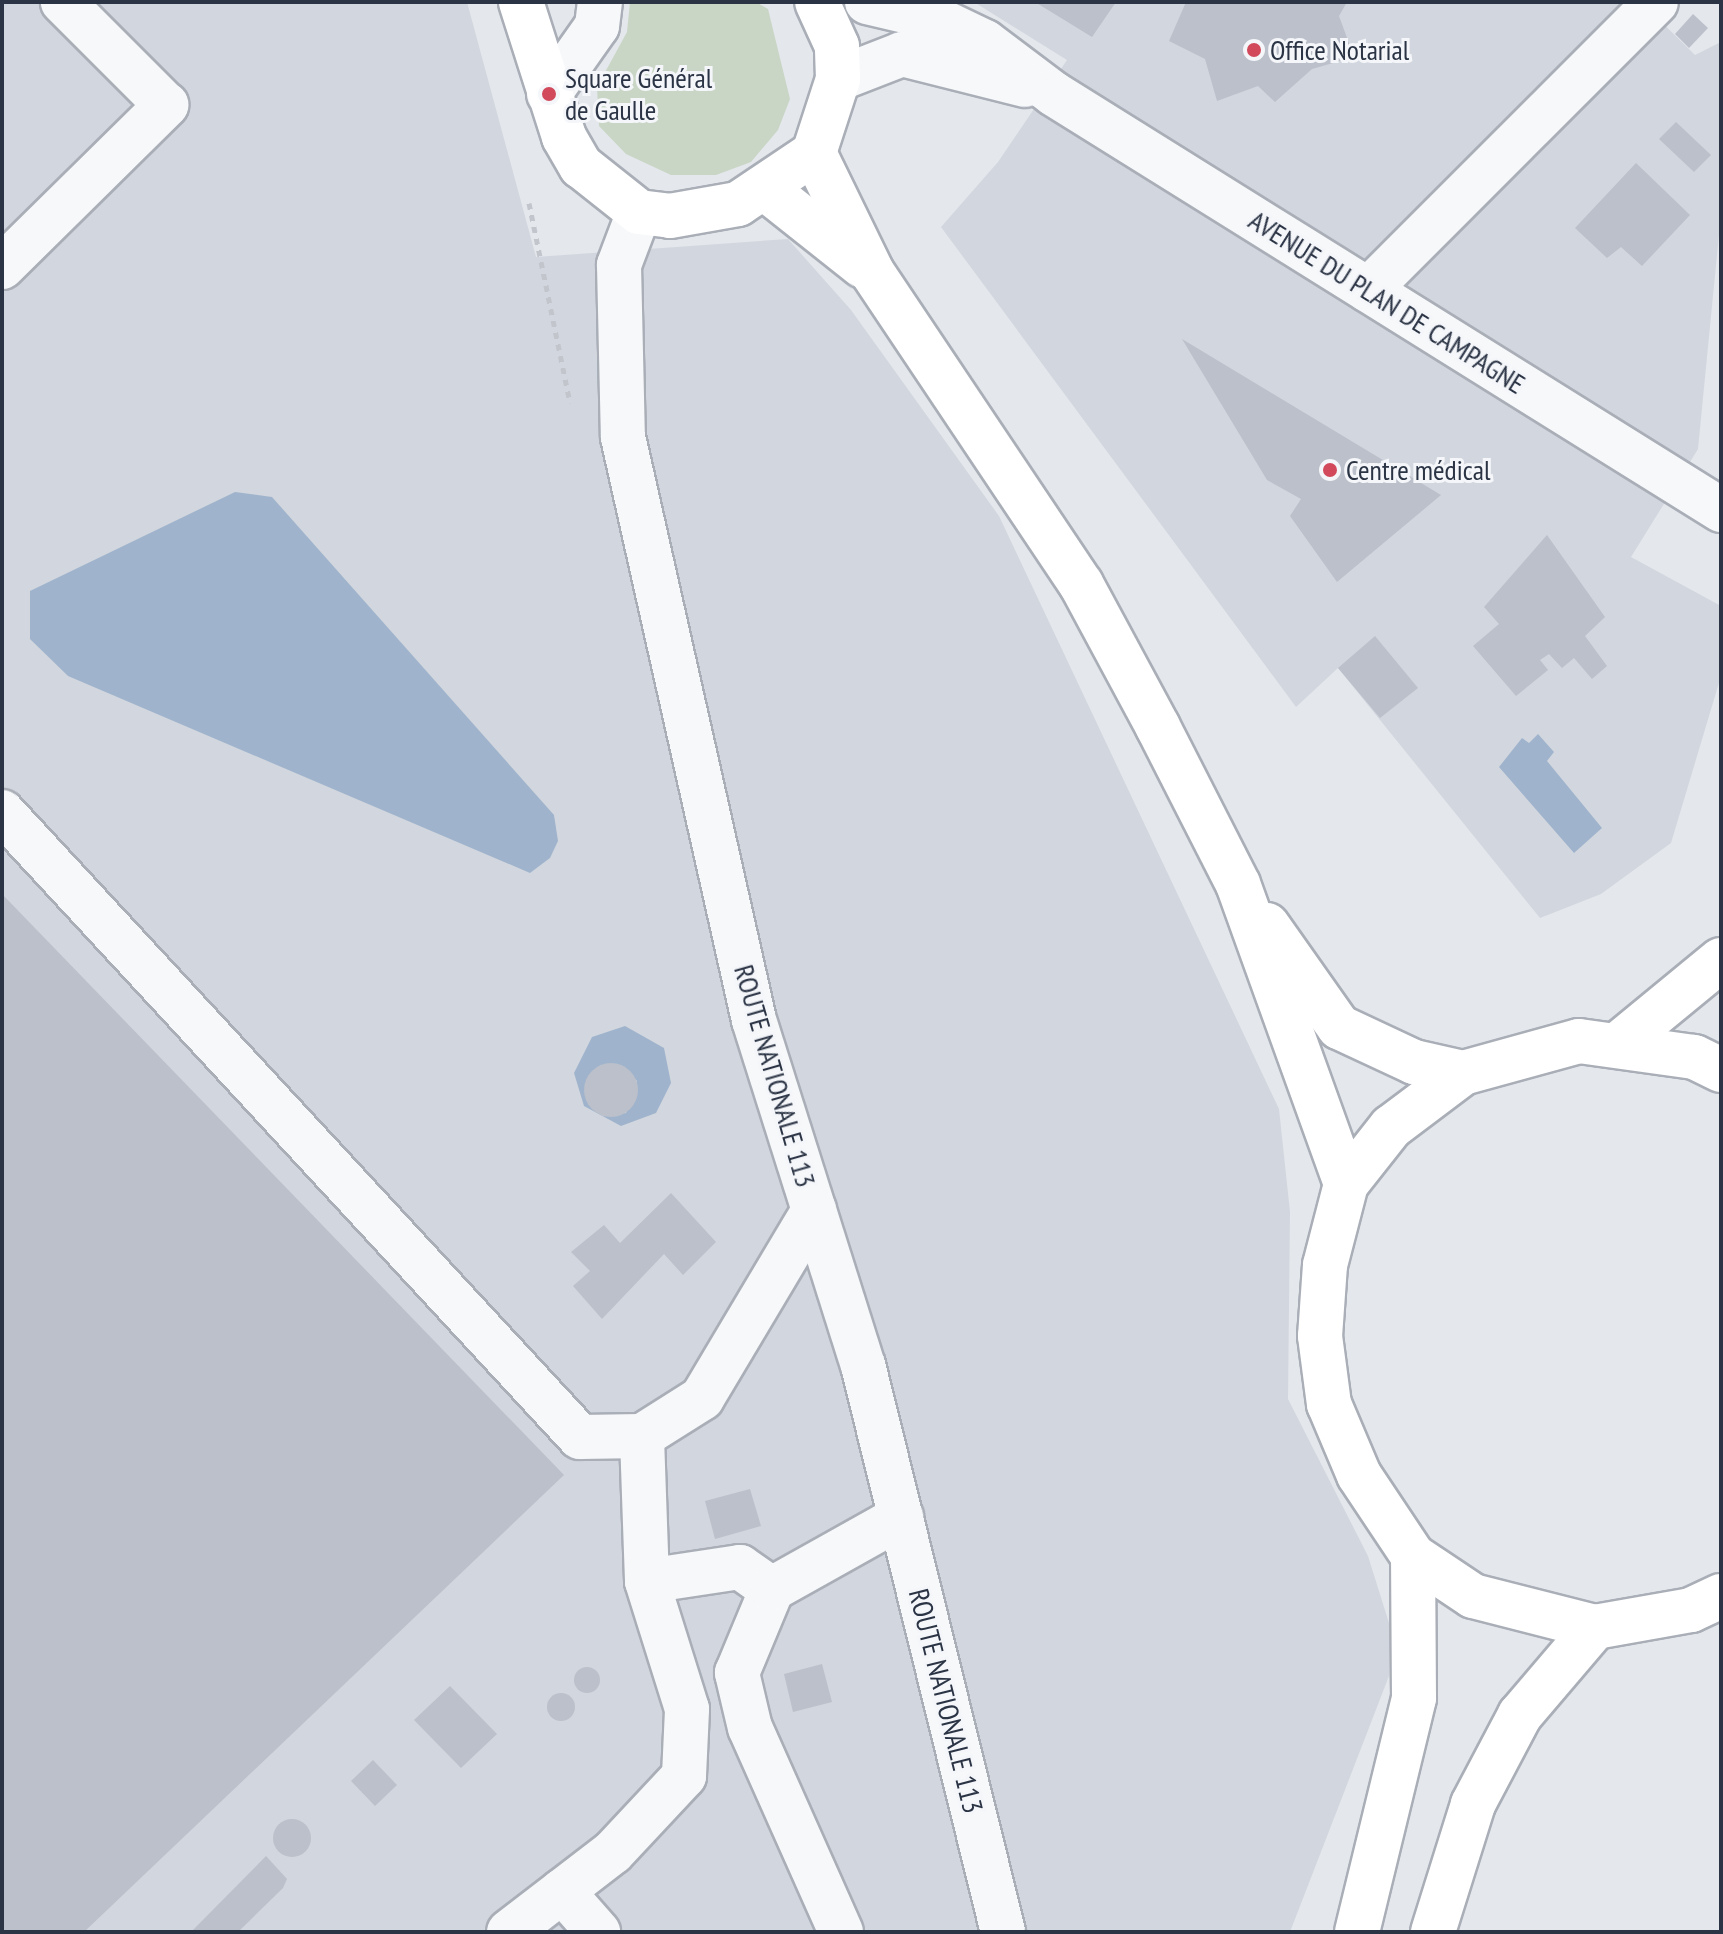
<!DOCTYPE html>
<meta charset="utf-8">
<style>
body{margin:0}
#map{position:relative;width:1723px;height:1934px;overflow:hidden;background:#e4e7ec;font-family:"PT Sans Narrow",sans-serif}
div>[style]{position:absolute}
.built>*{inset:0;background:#d2d6de}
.green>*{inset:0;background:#c9d6c5}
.water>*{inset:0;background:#9fb4cc}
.building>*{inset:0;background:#bbc0ca}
.round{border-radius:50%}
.path>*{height:5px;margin-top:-2.5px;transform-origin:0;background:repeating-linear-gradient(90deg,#c2c5cb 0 6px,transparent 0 12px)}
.roads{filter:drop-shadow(2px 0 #a9aeb7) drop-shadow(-2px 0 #a9aeb7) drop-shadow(0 2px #a9aeb7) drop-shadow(0 -2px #a9aeb7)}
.minor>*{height:44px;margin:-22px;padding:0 22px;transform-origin:22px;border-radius:22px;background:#f7f8fa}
.major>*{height:44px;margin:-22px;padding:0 22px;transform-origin:22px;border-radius:22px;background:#fff}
.dots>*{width:22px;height:22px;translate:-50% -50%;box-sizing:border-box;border:4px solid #f4f6f9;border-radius:50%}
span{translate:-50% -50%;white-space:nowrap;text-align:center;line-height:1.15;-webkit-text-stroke:6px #f4f6f9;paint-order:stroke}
.poi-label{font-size:28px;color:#2b3445}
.left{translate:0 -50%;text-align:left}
.street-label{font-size:28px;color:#2b3445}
.frame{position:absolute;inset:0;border:4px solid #2b3445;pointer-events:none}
</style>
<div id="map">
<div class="built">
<div style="clip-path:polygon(2px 2px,467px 2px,536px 257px,788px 239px,851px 310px,999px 516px,1279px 1109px,1290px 1212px,1288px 1399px,1368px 1556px,1389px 1623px,1389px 1676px,1290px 1932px,2px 1932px)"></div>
<div style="clip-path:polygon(974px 2px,1641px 2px,1695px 55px,1721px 42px,1721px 214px,1698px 449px,1631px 557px,1721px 606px,1721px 676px,1671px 843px,1601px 894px,1540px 918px,1338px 668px,1296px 707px,941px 227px,998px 162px,1067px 60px)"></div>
</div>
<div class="green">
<div style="clip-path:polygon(630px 2px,756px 2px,768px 9px,790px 99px,778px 130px,751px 162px,716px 175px,671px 175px,626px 154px,599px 126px,597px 87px,627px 32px)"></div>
</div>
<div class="water">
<div style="clip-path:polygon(235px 492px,272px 497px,554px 815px,558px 841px,550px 858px,530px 873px,68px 676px,30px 639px,30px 591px)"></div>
<div style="clip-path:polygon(1538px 734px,1554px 752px,1547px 761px,1602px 828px,1574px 853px,1499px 767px,1522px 738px,1529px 743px)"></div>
<div style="clip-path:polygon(evenodd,625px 1026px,664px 1048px,671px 1083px,656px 1113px,621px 1126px,584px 1106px,574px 1073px,592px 1037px,625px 1026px,601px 1065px,624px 1067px,637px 1081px,626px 1113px,603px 1116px,586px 1100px,587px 1079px,601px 1065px)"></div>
</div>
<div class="building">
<div style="clip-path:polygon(1035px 2px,1116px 2px,1092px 37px)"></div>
<div style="clip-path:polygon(1186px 2px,1347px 2px,1339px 16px,1354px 57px,1312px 69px,1275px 102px,1258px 86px,1217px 101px,1205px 59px,1169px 41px)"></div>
<div style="clip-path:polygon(1693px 14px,1708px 28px,1689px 48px,1675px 34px)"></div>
<div style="clip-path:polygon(1676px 122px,1711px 155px,1694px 172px,1659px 139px)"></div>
<div style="clip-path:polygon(1636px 163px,1690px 215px,1642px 266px,1621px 247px,1607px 258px,1575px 228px)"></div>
<div style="clip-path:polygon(1182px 339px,1353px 442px,1441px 495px,1337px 582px,1290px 516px,1301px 499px,1267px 480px)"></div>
<div style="clip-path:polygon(1547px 535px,1605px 617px,1585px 636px,1607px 666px,1592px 679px,1574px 658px,1562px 668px,1549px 654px,1540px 660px,1548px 670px,1516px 696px,1473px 646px,1499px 624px,1484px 607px)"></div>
<div style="clip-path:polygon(1375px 636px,1418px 688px,1380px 718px,1338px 668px)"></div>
<div style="clip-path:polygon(2px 894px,564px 1475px,84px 1932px,2px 1932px)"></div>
<div class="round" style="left:584px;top:1063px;width:54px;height:54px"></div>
<div style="clip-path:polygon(671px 1193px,716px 1242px,683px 1275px,664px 1254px,602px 1319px,573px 1286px,590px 1271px,571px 1252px,604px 1225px,620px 1243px)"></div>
<div style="clip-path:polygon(750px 1489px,761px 1526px,715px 1539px,705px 1501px)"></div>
<div style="clip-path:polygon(822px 1664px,832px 1702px,793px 1712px,784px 1674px)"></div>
<div class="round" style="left:574px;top:1667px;width:26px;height:26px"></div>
<div style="clip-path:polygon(450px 1686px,497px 1734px,461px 1768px,414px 1720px)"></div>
<div class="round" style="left:547px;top:1693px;width:28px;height:28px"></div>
<div style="clip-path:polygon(373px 1760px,397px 1785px,375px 1806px,351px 1781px)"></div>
<div class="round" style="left:273px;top:1819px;width:38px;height:38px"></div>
<div style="clip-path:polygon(266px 1856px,287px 1879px,283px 1888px,238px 1932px,191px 1932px)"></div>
</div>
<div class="path">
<div style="left:529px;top:203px;width:204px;rotate:78.4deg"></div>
</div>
<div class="roads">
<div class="minor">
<div style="left:867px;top:2px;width:70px;rotate:13.2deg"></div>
<div style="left:935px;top:18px;width:55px;rotate:25.6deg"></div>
<div style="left:985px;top:42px;width:86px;rotate:37deg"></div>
<div style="left:1054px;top:94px;width:786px;rotate:31.95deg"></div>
<div style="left:838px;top:79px;width:69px;rotate:-21.3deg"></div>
<div style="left:902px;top:54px;width:127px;rotate:14.1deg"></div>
<div style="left:549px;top:94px;width:83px;rotate:-54.8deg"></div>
<div style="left:597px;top:26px;width:24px;rotate:-83deg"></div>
<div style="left:639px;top:212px;width:57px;rotate:110.7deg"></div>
<div style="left:619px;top:265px;width:172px;rotate:88.7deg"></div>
<div style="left:623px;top:437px;width:598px;rotate:77.34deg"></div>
<div style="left:754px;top:1020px;width:362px;rotate:72.5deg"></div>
<div style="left:863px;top:1365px;width:584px;rotate:76.13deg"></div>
<div style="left:2px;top:267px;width:231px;rotate:-44.6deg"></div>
<div style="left:166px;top:105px;width:146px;rotate:-135deg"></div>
<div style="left:1368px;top:290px;width:407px;rotate:-45deg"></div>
<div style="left:2px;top:812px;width:851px;rotate:47.24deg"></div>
<div style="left:580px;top:1437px;width:62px;rotate:-0.9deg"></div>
<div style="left:642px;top:1436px;width:71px;rotate:-32.3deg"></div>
<div style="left:702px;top:1398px;width:219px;rotate:-59.2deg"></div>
<div style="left:647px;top:1581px;width:94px;rotate:-8.6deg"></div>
<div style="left:740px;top:1567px;width:39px;rotate:35deg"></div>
<div style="left:562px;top:1891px;width:55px;rotate:48.7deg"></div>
<div style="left:509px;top:1932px;width:131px;rotate:-37.6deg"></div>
<div style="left:613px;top:1852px;width:104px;rotate:-46.9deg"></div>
<div style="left:684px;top:1776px;width:67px;rotate:-87.4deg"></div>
<div style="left:687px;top:1709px;width:134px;rotate:-107.4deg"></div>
<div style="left:647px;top:1581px;width:145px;rotate:-92deg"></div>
<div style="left:841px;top:1932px;width:223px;rotate:-114deg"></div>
<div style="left:750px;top:1728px;width:57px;rotate:-103.3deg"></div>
<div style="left:737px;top:1673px;width:91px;rotate:-67.4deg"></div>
<div style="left:772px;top:1589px;width:148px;rotate:-29.2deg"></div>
</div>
<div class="major">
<div style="left:521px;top:2px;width:142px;rotate:72.3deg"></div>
<div style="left:564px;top:137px;width:34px;rotate:60deg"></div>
<div style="left:581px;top:166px;width:74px;rotate:38.4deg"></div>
<div style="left:639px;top:212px;width:31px;rotate:7deg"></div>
<div style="left:670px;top:216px;width:69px;rotate:-10deg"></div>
<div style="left:738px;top:204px;width:92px;rotate:-33.9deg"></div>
<div style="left:814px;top:153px;width:78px;rotate:-72deg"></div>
<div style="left:838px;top:79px;width:33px;rotate:-92deg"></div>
<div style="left:837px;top:46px;width:48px;rotate:-114.4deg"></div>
<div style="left:814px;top:153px;width:132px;rotate:64deg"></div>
<div style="left:872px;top:272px;width:376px;rotate:56.2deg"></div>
<div style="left:1081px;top:584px;width:162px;rotate:61.7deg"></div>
<div style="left:1158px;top:727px;width:176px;rotate:63deg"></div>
<div style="left:1238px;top:884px;width:319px;rotate:70.2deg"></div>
<div style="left:767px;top:190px;width:122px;rotate:38.4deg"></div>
<div style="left:1267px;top:925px;width:125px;rotate:54.8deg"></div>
<div style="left:1339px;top:1027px;width:83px;rotate:25deg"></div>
<div style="left:1414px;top:1062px;width:50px;rotate:12.7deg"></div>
<div style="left:1621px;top:1042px;width:129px;rotate:-39.4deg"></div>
<div style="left:1721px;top:1070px;width:30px;rotate:-154deg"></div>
<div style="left:1694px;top:1057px;width:116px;rotate:-172.1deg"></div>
<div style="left:1579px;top:1041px;width:120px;rotate:164.6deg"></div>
<div style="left:1463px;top:1073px;width:90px;rotate:143.1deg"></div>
<div style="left:1391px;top:1127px;width:73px;rotate:128.3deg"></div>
<div style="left:1346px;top:1184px;width:84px;rotate:104.5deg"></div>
<div style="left:1325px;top:1265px;width:71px;rotate:94deg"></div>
<div style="left:1320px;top:1336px;width:69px;rotate:82.5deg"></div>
<div style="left:1329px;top:1404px;width:77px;rotate:67.1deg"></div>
<div style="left:1359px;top:1475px;width:97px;rotate:56.3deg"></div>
<div style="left:1413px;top:1556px;width:72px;rotate:33.7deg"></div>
<div style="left:1473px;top:1596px;width:126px;rotate:14.3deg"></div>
<div style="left:1595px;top:1627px;width:97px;rotate:-10deg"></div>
<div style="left:1691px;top:1610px;width:33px;rotate:-25deg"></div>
<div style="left:1357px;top:1932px;width:241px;rotate:-76.3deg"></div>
<div style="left:1414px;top:1698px;width:142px;rotate:-90.4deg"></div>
<div style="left:1433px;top:1932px;width:134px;rotate:-72.6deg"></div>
<div style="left:1473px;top:1804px;width:101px;rotate:-62.2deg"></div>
<div style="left:1520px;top:1715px;width:116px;rotate:-49.6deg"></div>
</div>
</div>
<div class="dots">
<div style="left:1254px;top:50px;background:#d1495b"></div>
<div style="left:549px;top:94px;background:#d1495b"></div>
<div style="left:1330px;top:470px;background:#d1495b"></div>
</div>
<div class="poi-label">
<span class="left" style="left:1270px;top:50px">Office Notarial</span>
<span class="left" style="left:565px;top:94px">Square Général<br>de Gaulle</span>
<span class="left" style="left:1346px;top:470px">Centre médical</span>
</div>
<div class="street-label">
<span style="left:1387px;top:302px;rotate:32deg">AVENUE DU PLAN DE CAMPAGNE</span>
<span style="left:775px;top:1076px;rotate:74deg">ROUTE NATIONALE 113</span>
<span style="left:946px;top:1701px;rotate:76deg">ROUTE NATIONALE 113</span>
</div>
<div class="frame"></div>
</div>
